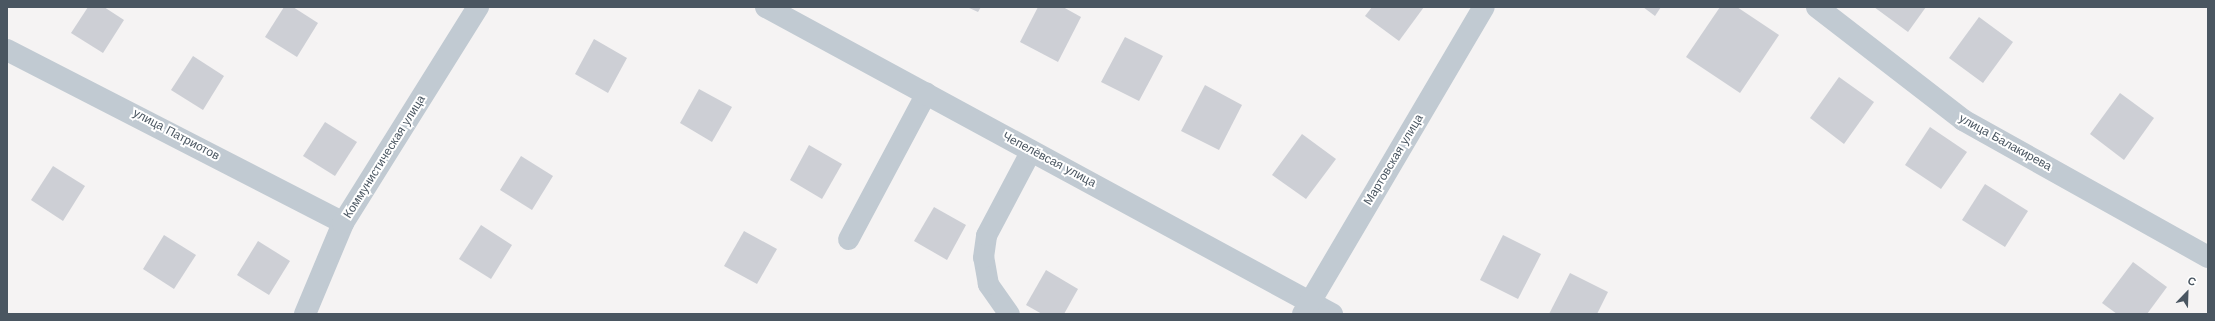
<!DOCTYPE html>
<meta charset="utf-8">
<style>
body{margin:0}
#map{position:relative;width:2215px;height:321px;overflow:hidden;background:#f5f3f3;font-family:"Work Sans",sans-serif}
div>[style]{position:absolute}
.building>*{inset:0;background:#cdcfd5}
.service>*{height:21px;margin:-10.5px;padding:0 10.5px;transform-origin:10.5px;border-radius:10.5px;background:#c1cad2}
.minor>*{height:22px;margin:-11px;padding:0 11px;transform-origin:11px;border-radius:11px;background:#c1cad2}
span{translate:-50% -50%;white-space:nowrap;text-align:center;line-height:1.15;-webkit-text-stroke:4px #fff;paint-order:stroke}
.street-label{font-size:12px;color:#4a5661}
.frame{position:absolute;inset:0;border:8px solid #4a5661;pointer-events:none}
.north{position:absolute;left:2167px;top:273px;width:40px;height:40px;-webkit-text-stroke:3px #fff;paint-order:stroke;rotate:23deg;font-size:11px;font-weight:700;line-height:16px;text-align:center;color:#4a5661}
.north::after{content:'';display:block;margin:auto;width:14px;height:18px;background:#4a5661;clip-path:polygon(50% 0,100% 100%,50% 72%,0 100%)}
</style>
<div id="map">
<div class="building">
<div style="clip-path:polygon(88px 7px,104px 7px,124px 20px,103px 53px,71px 33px)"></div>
<div style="clip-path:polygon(284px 7px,293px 7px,318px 23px,297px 57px,265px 37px)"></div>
<div style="clip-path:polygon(967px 7px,981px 7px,978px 12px)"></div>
<div style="clip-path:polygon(1038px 7px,1063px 7px,1081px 17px,1058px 62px,1020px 42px)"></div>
<div style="clip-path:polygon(1372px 7px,1424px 7px,1399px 41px,1365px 16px)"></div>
<div style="clip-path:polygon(1643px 7px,1661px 7px,1655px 16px)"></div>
<div style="clip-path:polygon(1720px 7px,1737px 7px,1779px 35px,1740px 93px,1686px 57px)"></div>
<div style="clip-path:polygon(1874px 7px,1926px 7px,1908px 32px)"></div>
<div style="clip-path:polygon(1979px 17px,2013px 42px,1983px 83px,1949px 58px)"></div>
<div style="clip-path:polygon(1125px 37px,1163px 56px,1139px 101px,1101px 82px)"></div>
<div style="clip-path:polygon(594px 39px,627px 58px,608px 93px,575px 74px)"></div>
<div style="clip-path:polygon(193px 56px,224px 76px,203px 110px,171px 90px)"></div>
<div style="clip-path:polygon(1839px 77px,1874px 102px,1844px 144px,1810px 118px)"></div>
<div style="clip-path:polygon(1205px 85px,1242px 105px,1219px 150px,1181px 131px)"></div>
<div style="clip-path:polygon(699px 89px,732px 107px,712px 142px,680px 123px)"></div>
<div style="clip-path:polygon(2120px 93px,2154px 118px,2124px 160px,2090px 134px)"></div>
<div style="clip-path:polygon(325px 122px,357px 142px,335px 176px,303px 156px)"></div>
<div style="clip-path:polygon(1930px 127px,1967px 152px,1941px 189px,1905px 165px)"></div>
<div style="clip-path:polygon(1302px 134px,1336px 159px,1306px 199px,1272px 175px)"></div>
<div style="clip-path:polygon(809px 145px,842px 164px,822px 199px,790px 180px)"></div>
<div style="clip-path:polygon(521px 156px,553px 176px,532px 210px,500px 190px)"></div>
<div style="clip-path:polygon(53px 166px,85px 186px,63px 221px,31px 200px)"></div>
<div style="clip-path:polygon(1985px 184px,2028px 211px,2005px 247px,1962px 220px)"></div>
<div style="clip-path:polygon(934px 207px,966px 225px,947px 260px,914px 241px)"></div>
<div style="clip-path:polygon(481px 225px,512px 245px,491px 279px,459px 259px)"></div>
<div style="clip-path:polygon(744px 231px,777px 249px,757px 284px,724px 266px)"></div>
<div style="clip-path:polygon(164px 235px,196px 255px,174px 289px,143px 269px)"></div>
<div style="clip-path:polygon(1503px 235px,1541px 254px,1518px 299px,1480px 280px)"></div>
<div style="clip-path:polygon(258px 241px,290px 261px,269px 295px,237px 275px)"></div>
<div style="clip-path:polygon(2133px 262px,2167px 287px,2147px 314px,2117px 314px,2102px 303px)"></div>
<div style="clip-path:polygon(1046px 270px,1078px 289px,1064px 314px,1042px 314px,1026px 305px)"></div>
<div style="clip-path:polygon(1570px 273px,1608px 292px,1597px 314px,1549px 314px)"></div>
</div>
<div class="service">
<div style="left:848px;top:239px;width:166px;rotate:-61.9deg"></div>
<div style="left:1009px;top:314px;width:37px;rotate:-125deg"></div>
<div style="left:988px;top:284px;width:27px;rotate:-100deg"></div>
<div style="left:983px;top:257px;width:22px;rotate:-82deg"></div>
<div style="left:986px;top:235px;width:96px;rotate:-62.1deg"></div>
</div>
<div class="minor">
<div style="left:766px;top:7px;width:644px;rotate:28.48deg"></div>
<div style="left:1817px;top:7px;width:185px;rotate:37.7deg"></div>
<div style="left:1963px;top:120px;width:281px;rotate:29.2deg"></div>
<div style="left:7px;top:50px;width:378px;rotate:27.2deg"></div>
<div style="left:305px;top:314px;width:99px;rotate:-67.3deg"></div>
<div style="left:343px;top:223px;width:255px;rotate:-58deg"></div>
<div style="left:1303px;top:314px;width:356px;rotate:-59.5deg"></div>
</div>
<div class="street-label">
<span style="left:176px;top:135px;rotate:28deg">улица Патриотов</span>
<span style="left:2005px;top:143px;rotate:29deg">улица Балакирева</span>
<span style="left:385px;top:157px;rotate:-58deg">Коммунистическая улица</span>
<span style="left:1049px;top:160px;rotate:28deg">Чепелёвсая улица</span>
<span style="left:1394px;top:160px;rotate:-59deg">Мартовская улица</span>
</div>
<div class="frame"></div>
<div class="north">С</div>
</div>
